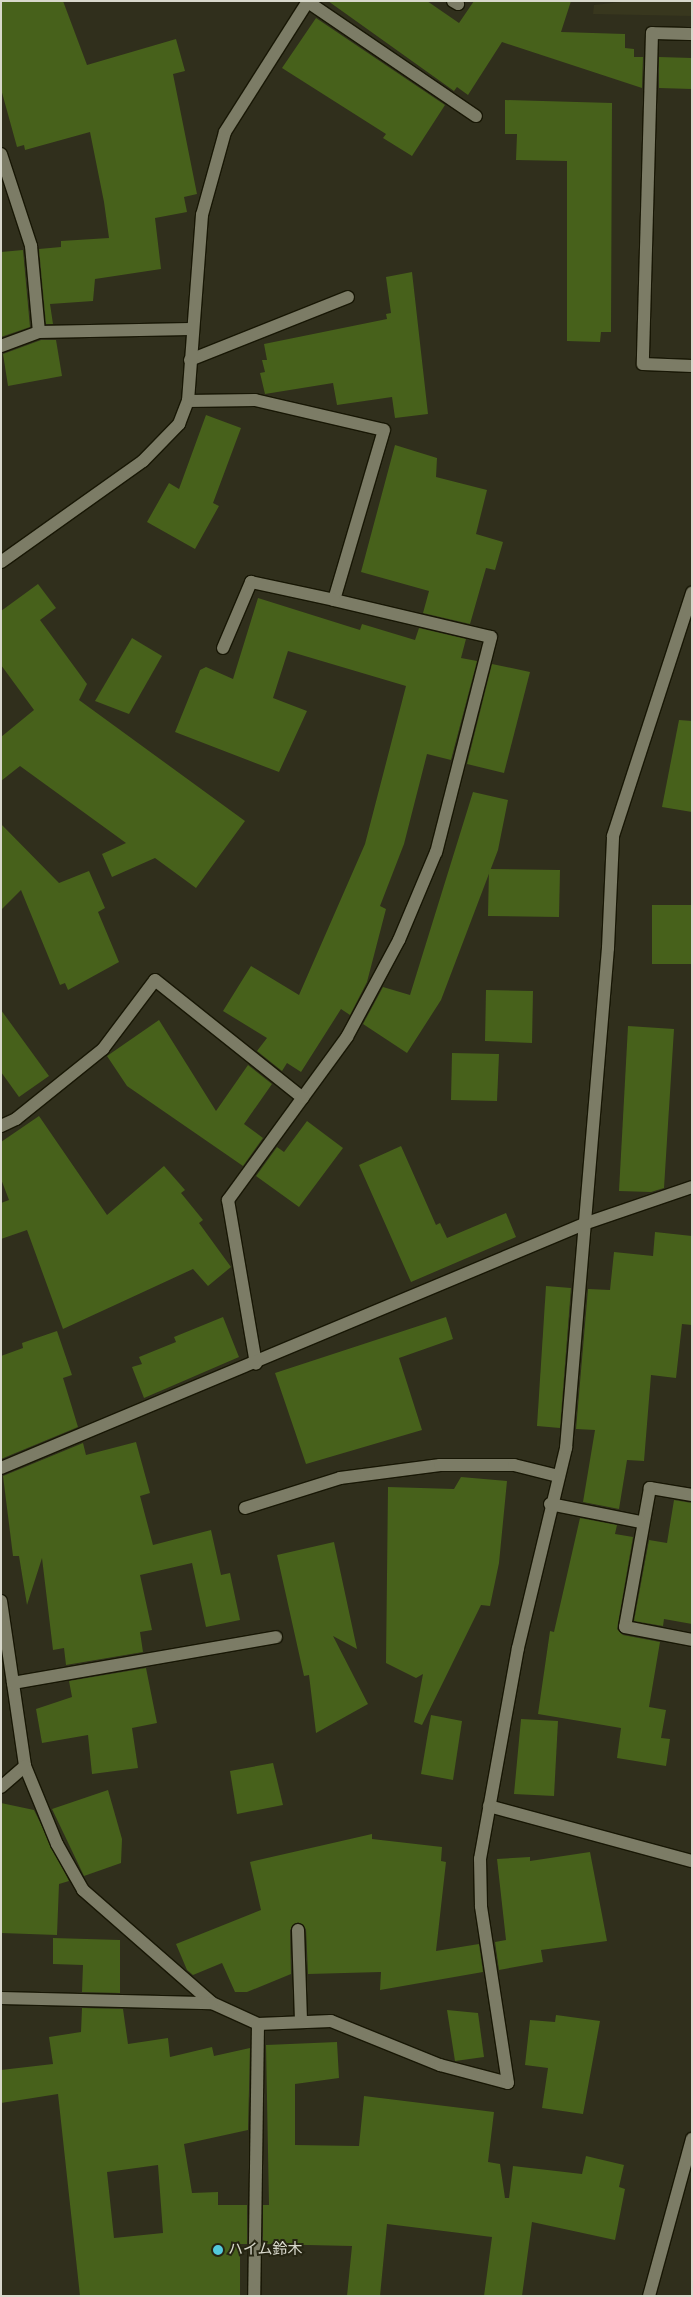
<!DOCTYPE html>
<meta charset="utf-8">
<style>
body{margin:0}
#map{position:relative;width:693px;height:2297px;overflow:hidden;background:#302f1c;font-family:"Sofia Sans Condensed","Noto Sans JP",sans-serif}
div>[style]{position:absolute}
.built>*{inset:0;background:#38371e}
.building>*{inset:0;background:#47611b}
.roads{filter:drop-shadow(1px 0 #181705) drop-shadow(-1px 0 #181705) drop-shadow(0 1px #181705) drop-shadow(0 -1px #181705)}
.minor>*{height:12px;margin:-6px;padding:0 6px;transform-origin:6px;border-radius:6px;background:#7c7c66}
.dots>*{width:14px;height:14px;translate:-50% -50%;box-sizing:border-box;border:2px solid #262512;border-radius:50%}
span{translate:-50% -50%;white-space:nowrap;text-align:center;line-height:1.15;-webkit-text-stroke:4px #262512;paint-order:stroke}
.poi-label{font-size:15px;color:#d8d8cc}
.left{translate:0 -50%;text-align:left}
.frame{position:absolute;inset:0;border:2px solid #d8d8cc;pointer-events:none}
</style>
<div id="map">
<div class="built">
<div style="clip-path:polygon(631px 1px,692px 1px,692px 16px,593px 14px,594px 5px)"></div>
</div>
<div class="building">
<div style="clip-path:polygon(1px 1px,63px 1px,87px 65px,176px 39px,185px 71px,173px 74px,197px 194px,184px 197px,187px 212px,155px 218px,161px 269px,95px 279px,93px 301px,50px 304px,53px 324px,46px 324px,39px 249px,61px 247px,61px 241px,109px 238px,104px 202px,90px 132px,25px 150px,24px 145px,17px 147px,1px 89px)"></div>
<div style="clip-path:polygon(328px 1px,427px 1px,459px 23px,474px 1px,571px 1px,561px 32px,625px 34px,625px 48px,634px 49px,634px 57px,643px 57px,642px 88px,502px 42px,468px 95px,457px 87px,454px 91px)"></div>
<div style="clip-path:polygon(316px 18px,445px 105px,412px 156px,383px 138px,386px 134px,282px 68px)"></div>
<div style="clip-path:polygon(659px 57px,692px 58px,692px 89px,659px 88px)"></div>
<div style="clip-path:polygon(505px 100px,612px 103px,611px 332px,601px 332px,600px 342px,567px 341px,567px 161px,516px 160px,517px 134px,505px 134px)"></div>
<div style="clip-path:polygon(23px 250px,30px 327px,1px 337px,1px 252px)"></div>
<div style="clip-path:polygon(412px 272px,428px 414px,395px 418px,392px 397px,337px 405px,333px 383px,265px 394px,260px 373px,265px 372px,262px 360px,267px 360px,264px 344px,387px 319px,386px 314px,391px 313px,386px 277px)"></div>
<div style="clip-path:polygon(41px 340px,56px 340px,62px 376px,8px 386px,3px 354px)"></div>
<div style="clip-path:polygon(206px 415px,241px 428px,213px 503px,219px 506px,195px 549px,147px 522px,169px 483px,179px 489px)"></div>
<div style="clip-path:polygon(395px 445px,437px 458px,436px 477px,487px 490px,476px 534px,503px 542px,495px 570px,486px 568px,470px 624px,423px 613px,429px 591px,361px 572px)"></div>
<div style="clip-path:polygon(38px 584px,56px 608px,40px 620px,87px 684px,79px 700px,245px 821px,196px 888px,155px 858px,112px 877px,102px 854px,126px 843px,20px 766px,1px 781px,1px 737px,34px 710px,1px 665px,1px 611px)"></div>
<div style="clip-path:polygon(258px 598px,360px 630px,362px 624px,415px 640px,419px 628px,466px 639px,461px 658px,477px 661px,451px 760px,427px 754px,404px 844px,380px 906px,386px 909px,367px 982px,350px 1015px,341px 1009px,301px 1072px,287px 1063px,282px 1071px,257px 1051px,267px 1038px,223px 1011px,251px 966px,299px 995px,365px 844px,406px 686px,288px 651px,273px 698px,307px 711px,279px 772px,175px 732px,200px 670px,206px 667px,233px 679px)"></div>
<div style="clip-path:polygon(132px 638px,162px 656px,129px 714px,95px 701px)"></div>
<div style="clip-path:polygon(492px 664px,530px 672px,504px 773px,467px 764px)"></div>
<div style="clip-path:polygon(679px 720px,692px 721px,692px 812px,662px 807px)"></div>
<div style="clip-path:polygon(473px 792px,508px 800px,498px 850px,441px 1000px,407px 1053px,363px 1024px,383px 987px,410px 995px)"></div>
<div style="clip-path:polygon(1px 824px,59px 883px,89px 871px,105px 908px,98px 912px,119px 962px,68px 990px,65px 983px,60px 985px,21px 890px,1px 910px)"></div>
<div style="clip-path:polygon(489px 869px,560px 870px,559px 917px,488px 916px)"></div>
<div style="clip-path:polygon(652px 905px,692px 905px,692px 964px,652px 964px)"></div>
<div style="clip-path:polygon(486px 990px,533px 991px,532px 1043px,485px 1041px)"></div>
<div style="clip-path:polygon(1px 1010px,49px 1076px,19px 1097px,1px 1072px)"></div>
<div style="clip-path:polygon(159px 1020px,216px 1111px,248px 1065px,272px 1084px,244px 1124px,263px 1138px,243px 1166px,127px 1086px,107px 1056px)"></div>
<div style="clip-path:polygon(628px 1026px,674px 1029px,664px 1188px,651px 1192px,619px 1191px)"></div>
<div style="clip-path:polygon(452px 1053px,499px 1054px,497px 1101px,451px 1100px)"></div>
<div style="clip-path:polygon(39px 1116px,107px 1215px,164px 1166px,185px 1190px,181px 1193px,203px 1220px,199px 1223px,231px 1267px,208px 1286px,193px 1269px,63px 1329px,27px 1230px,1px 1239px,1px 1203px,9px 1200px,1px 1179px,1px 1142px)"></div>
<div style="clip-path:polygon(307px 1121px,343px 1148px,299px 1207px,256px 1176px,277px 1147px,284px 1152px)"></div>
<div style="clip-path:polygon(401px 1146px,436px 1225px,440px 1223px,447px 1238px,506px 1213px,516px 1237px,411px 1282px,359px 1165px)"></div>
<div style="clip-path:polygon(655px 1232px,692px 1236px,692px 1325px,682px 1324px,676px 1378px,651px 1375px,644px 1461px,627px 1460px,619px 1509px,583px 1502px,595px 1430px,576px 1429px,588px 1289px,610px 1290px,614px 1252px,653px 1256px)"></div>
<div style="clip-path:polygon(546px 1286px,571px 1288px,560px 1428px,537px 1426px)"></div>
<div style="clip-path:polygon(223px 1317px,239px 1357px,144px 1398px,132px 1367px,142px 1364px,139px 1357px,176px 1342px,174px 1337px)"></div>
<div style="clip-path:polygon(446px 1317px,453px 1339px,399px 1358px,422px 1430px,306px 1464px,275px 1373px)"></div>
<div style="clip-path:polygon(57px 1331px,72px 1375px,63px 1378px,78px 1427px,1px 1459px,1px 1356px,23px 1348px,22px 1343px)"></div>
<div style="clip-path:polygon(136px 1442px,150px 1493px,140px 1496px,153px 1545px,211px 1530px,221px 1575px,230px 1573px,240px 1620px,206px 1627px,192px 1563px,140px 1575px,152px 1630px,140px 1632px,143px 1652px,66px 1665px,64px 1648px,53px 1650px,42px 1558px,27px 1605px,19px 1556px,13px 1556px,3px 1476px,83px 1443px,86px 1455px)"></div>
<div style="clip-path:polygon(461px 1477px,507px 1481px,499px 1563px,490px 1606px,481px 1605px,422px 1725px,414px 1722px,423px 1674px,416px 1678px,386px 1663px,388px 1487px,454px 1489px)"></div>
<div style="clip-path:polygon(674px 1500px,692px 1503px,692px 1624px,664px 1619px,663px 1626px,634px 1621px,649px 1540px,667px 1543px)"></div>
<div style="clip-path:polygon(580px 1518px,617px 1525px,615px 1534px,633px 1537px,617px 1629px,623px 1635px,660px 1642px,649px 1707px,666px 1710px,661px 1738px,670px 1739px,666px 1766px,617px 1758px,621px 1728px,538px 1714px,550px 1631px,554px 1632px)"></div>
<div style="clip-path:polygon(334px 1542px,357px 1649px,333px 1636px,368px 1704px,316px 1733px,309px 1675px,304px 1676px,277px 1555px)"></div>
<div style="clip-path:polygon(146px 1668px,157px 1723px,132px 1728px,138px 1768px,92px 1774px,88px 1735px,42px 1743px,36px 1709px,72px 1697px,69px 1681px)"></div>
<div style="clip-path:polygon(431px 1715px,462px 1721px,453px 1780px,421px 1774px)"></div>
<div style="clip-path:polygon(521px 1719px,558px 1721px,554px 1796px,514px 1794px)"></div>
<div style="clip-path:polygon(273px 1763px,283px 1805px,237px 1814px,230px 1771px)"></div>
<div style="clip-path:polygon(108px 1790px,122px 1839px,121px 1863px,84px 1876px,52px 1809px)"></div>
<div style="clip-path:polygon(1px 1803px,34px 1810px,69px 1881px,59px 1884px,57px 1935px,1px 1933px)"></div>
<div style="clip-path:polygon(372px 1834px,372px 1839px,442px 1847px,441px 1861px,446px 1862px,436px 1951px,479px 1944px,483px 1972px,380px 1990px,381px 1972px,308px 1974px,306px 1929px,298px 1922px,290px 1930px,291px 1974px,247px 1992px,235px 1992px,222px 1963px,193px 1975px,187px 1970px,176px 1944px,261px 1910px,250px 1862px)"></div>
<div style="clip-path:polygon(590px 1852px,607px 1941px,541px 1950px,543px 1962px,499px 1970px,495px 1942px,506px 1940px,497px 1859px,530px 1857px,530px 1861px)"></div>
<div style="clip-path:polygon(53px 1938px,120px 1940px,120px 1993px,82px 1992px,83px 1965px,53px 1964px)"></div>
<div style="clip-path:polygon(evenodd,82px 2008px,123px 2009px,128px 2044px,168px 2038px,170px 2057px,212px 2047px,214px 2056px,250px 2048px,248px 2130px,184px 2144px,192px 2193px,218px 2192px,218px 2205px,247px 2205px,247px 2244px,240px 2244px,240px 2296px,80px 2296px,58px 2094px,1px 2103px,1px 2070px,53px 2064px,49px 2037px,81px 2032px,82px 2008px,158px 2165px,163px 2233px,114px 2238px,107px 2172px,158px 2165px)"></div>
<div style="clip-path:polygon(447px 2010px,478px 2013px,484px 2057px,455px 2061px)"></div>
<div style="clip-path:polygon(556px 2015px,600px 2021px,583px 2114px,542px 2108px,548px 2068px,525px 2065px,530px 2020px,555px 2022px)"></div>
<div style="clip-path:polygon(337px 2042px,339px 2078px,295px 2084px,295px 2145px,359px 2146px,364px 2096px,494px 2112px,488px 2162px,500px 2164px,505px 2198px,509px 2198px,513px 2166px,582px 2174px,586px 2156px,624px 2165px,619px 2187px,625px 2189px,615px 2240px,532px 2222px,522px 2296px,484px 2296px,492px 2237px,387px 2224px,380px 2296px,347px 2296px,352px 2246px,263px 2244px,263px 2205px,269px 2205px,266px 2045px)"></div>
</div>
<div class="roads">
<div class="minor">
<div style="left:453px;top:1px;width:6px;rotate:31deg"></div>
<div style="left:308px;top:2px;width:203px;rotate:34.2deg"></div>
<div style="left:692px;top:34px;width:40px;rotate:-178.6deg"></div>
<div style="left:652px;top:33px;width:331px;rotate:91.6deg"></div>
<div style="left:643px;top:364px;width:49px;rotate:2.3deg"></div>
<div style="left:1px;top:154px;width:97px;rotate:71.9deg"></div>
<div style="left:31px;top:246px;width:86px;rotate:84.7deg"></div>
<div style="left:1px;top:346px;width:40px;rotate:-20.2deg"></div>
<div style="left:39px;top:332px;width:151px;rotate:-1.1deg"></div>
<div style="left:190px;top:360px;width:170px;rotate:-21.7deg"></div>
<div style="left:188px;top:401px;width:67px;rotate:-0.9deg"></div>
<div style="left:255px;top:400px;width:132px;rotate:13.1deg"></div>
<div style="left:384px;top:430px;width:177px;rotate:106.4deg"></div>
<div style="left:334px;top:600px;width:161px;rotate:13.3deg"></div>
<div style="left:491px;top:637px;width:222px;rotate:104.3deg"></div>
<div style="left:436px;top:852px;width:95px;rotate:112.8deg"></div>
<div style="left:399px;top:940px;width:110px;rotate:118.2deg"></div>
<div style="left:347px;top:1037px;width:202px;rotate:126.1deg"></div>
<div style="left:228px;top:1200px;width:166px;rotate:80.3deg"></div>
<div style="left:1px;top:562px;width:174px;rotate:-35.4deg"></div>
<div style="left:143px;top:461px;width:52px;rotate:-45.8deg"></div>
<div style="left:179px;top:424px;width:25px;rotate:-69deg"></div>
<div style="left:188px;top:401px;width:187px;rotate:-85.7deg"></div>
<div style="left:202px;top:215px;width:86px;rotate:-74.5deg"></div>
<div style="left:225px;top:132px;width:155px;rotate:-57.6deg"></div>
<div style="left:223px;top:648px;width:72px;rotate:-67deg"></div>
<div style="left:251px;top:582px;width:85px;rotate:12.2deg"></div>
<div style="left:1px;top:1126px;width:17px;rotate:-25deg"></div>
<div style="left:16px;top:1119px;width:112px;rotate:-38.8deg"></div>
<div style="left:103px;top:1049px;width:86px;rotate:-53deg"></div>
<div style="left:155px;top:980px;width:189px;rotate:38.6deg"></div>
<div style="left:1px;top:1468px;width:632px;rotate:-22.71deg"></div>
<div style="left:584px;top:1224px;width:114px;rotate:-18.9deg"></div>
<div style="left:692px;top:1495px;width:43px;rotate:-170.5deg"></div>
<div style="left:650px;top:1488px;width:141px;rotate:100.2deg"></div>
<div style="left:625px;top:1627px;width:68px;rotate:11deg"></div>
<div style="left:550px;top:1504px;width:93px;rotate:11.2deg"></div>
<div style="left:245px;top:1508px;width:100px;rotate:-17.5deg"></div>
<div style="left:340px;top:1478px;width:101px;rotate:-7.4deg"></div>
<div style="left:440px;top:1465px;width:74px"></div>
<div style="left:514px;top:1465px;width:45px;rotate:14deg"></div>
<div style="left:1px;top:1601px;width:167px;rotate:81.7deg"></div>
<div style="left:25px;top:1766px;width:84px;rotate:67.7deg"></div>
<div style="left:57px;top:1844px;width:53px;rotate:60.5deg"></div>
<div style="left:83px;top:1890px;width:171px;rotate:41.2deg"></div>
<div style="left:212px;top:2003px;width:51px;rotate:24.5deg"></div>
<div style="left:258px;top:2024px;width:272px;rotate:90.8deg"></div>
<div style="left:13px;top:1683px;width:267px;rotate:-9.9deg"></div>
<div style="left:1px;top:1787px;width:32px;rotate:-41deg"></div>
<div style="left:489px;top:1806px;width:210px;rotate:15.2deg"></div>
<div style="left:298px;top:1930px;width:92px;rotate:88.1deg"></div>
<div style="left:1px;top:1998px;width:211px;rotate:1.4deg"></div>
<div style="left:258px;top:2024px;width:73px;rotate:-2.4deg"></div>
<div style="left:331px;top:2021px;width:118px;rotate:22deg"></div>
<div style="left:440px;top:2065px;width:70px;rotate:14.8deg"></div>
<div style="left:508px;top:2083px;width:179px;rotate:-98.7deg"></div>
<div style="left:481px;top:1906px;width:47px;rotate:-91.2deg"></div>
<div style="left:480px;top:1859px;width:214px;rotate:-79.8deg"></div>
<div style="left:518px;top:1648px;width:206px;rotate:-76.5deg"></div>
<div style="left:566px;top:1448px;width:502px;rotate:-85.2deg"></div>
<div style="left:608px;top:948px;width:112px;rotate:-87.4deg"></div>
<div style="left:613px;top:836px;width:256px;rotate:-72deg"></div>
<div style="left:649px;top:2296px;width:163px;rotate:-74.7deg"></div>
</div>
</div>
<div class="dots">
<div style="left:218px;top:2250px;background:#53cadc"></div>
</div>
<div class="poi-label">
<span class="left" style="left:228px;top:2250px">ハイム鈴木</span>
</div>
<div class="frame"></div>
</div>
